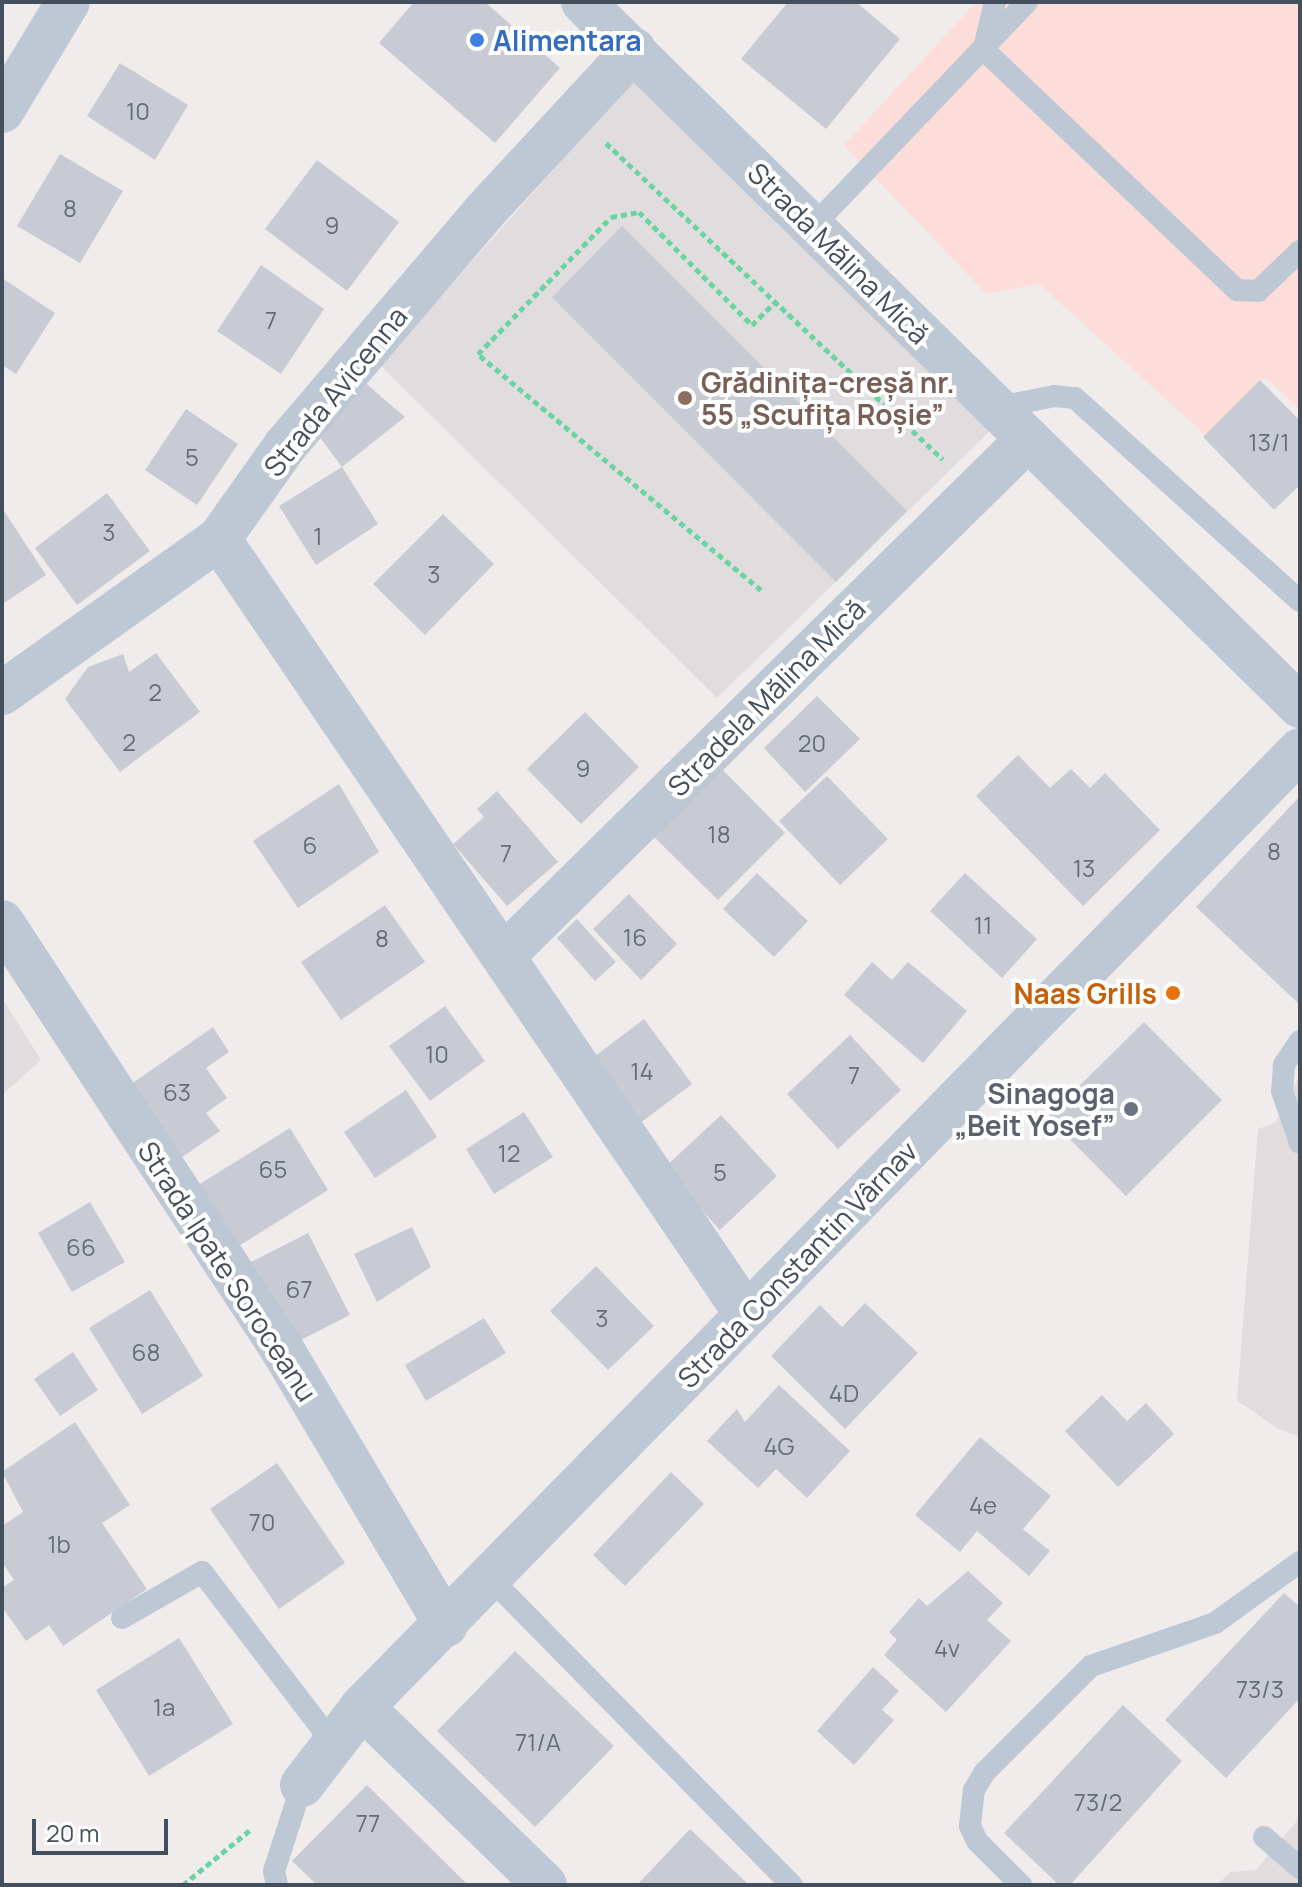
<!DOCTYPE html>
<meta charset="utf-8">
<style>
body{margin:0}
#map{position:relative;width:1302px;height:1887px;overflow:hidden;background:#f0ecec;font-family:Manrope,sans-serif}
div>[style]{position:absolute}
.education>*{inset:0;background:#e1ddde}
.medical>*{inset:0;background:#fdddd9}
.building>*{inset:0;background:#c8cbd3}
.path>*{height:5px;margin-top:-2.5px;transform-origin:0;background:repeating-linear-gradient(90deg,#6ad4a3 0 6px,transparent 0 10px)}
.lane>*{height:22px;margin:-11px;padding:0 11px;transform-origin:11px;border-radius:11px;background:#bec8d4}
.street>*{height:44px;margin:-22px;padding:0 22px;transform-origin:22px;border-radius:22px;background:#bec8d4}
.dots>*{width:22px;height:22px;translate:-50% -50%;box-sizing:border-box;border:4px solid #fff;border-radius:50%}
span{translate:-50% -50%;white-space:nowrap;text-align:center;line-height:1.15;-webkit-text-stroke:8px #fff;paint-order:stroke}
.number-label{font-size:24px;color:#646e7a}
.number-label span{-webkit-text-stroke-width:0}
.shop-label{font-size:28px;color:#366cbe;font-weight:700}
.left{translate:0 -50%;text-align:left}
.street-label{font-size:28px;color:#434f5c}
.education-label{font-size:28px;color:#785e54;font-weight:700}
.food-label{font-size:28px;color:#c56008;font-weight:700}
.right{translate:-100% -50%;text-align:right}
.worship-label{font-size:28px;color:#5b616d;font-weight:700}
.frame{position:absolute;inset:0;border:4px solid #434f5c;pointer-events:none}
.scale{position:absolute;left:32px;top:1819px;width:136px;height:36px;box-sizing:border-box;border:4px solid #434f5c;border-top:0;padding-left:10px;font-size:24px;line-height:28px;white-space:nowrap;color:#434f5c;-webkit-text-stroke:6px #fff;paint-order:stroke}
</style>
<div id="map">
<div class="education">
<div style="clip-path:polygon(635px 78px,990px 431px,717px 698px,380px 365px)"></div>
<div style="clip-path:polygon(2px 998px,41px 1060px,2px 1095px)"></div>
<div style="clip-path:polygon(1300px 1075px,1300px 1437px,1278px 1429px,1237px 1400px,1258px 1129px,1275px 1123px)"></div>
<div style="clip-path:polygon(1300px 1817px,1300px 1885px,1217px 1885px,1230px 1872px,1256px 1870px)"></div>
</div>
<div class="medical">
<div style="clip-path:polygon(976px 2px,1300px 2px,1300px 410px,1265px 377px,1205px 435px,1039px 284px,986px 294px,844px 145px)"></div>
</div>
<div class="building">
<div style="clip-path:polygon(414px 2px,485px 2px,560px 68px,495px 143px,379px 43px)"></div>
<div style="clip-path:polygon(788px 2px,856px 2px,900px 39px,826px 129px,741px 59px)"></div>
<div style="clip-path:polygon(120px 63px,188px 105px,155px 160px,87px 116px)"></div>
<div style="clip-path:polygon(60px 154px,123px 191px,80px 263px,17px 226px)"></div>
<div style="clip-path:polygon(317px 160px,399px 222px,347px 291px,265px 229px)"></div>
<div style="clip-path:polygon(622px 226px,907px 511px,836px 582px,552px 297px)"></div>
<div style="clip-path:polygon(261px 265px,324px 309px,281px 374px,217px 331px)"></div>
<div style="clip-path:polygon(2px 278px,55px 313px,16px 374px,2px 365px)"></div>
<div style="clip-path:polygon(1260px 380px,1300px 421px,1300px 485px,1274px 510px,1203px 437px)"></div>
<div style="clip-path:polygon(363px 381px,405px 417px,342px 467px,378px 524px,316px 565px,279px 506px,342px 467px,319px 436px)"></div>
<div style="clip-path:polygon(186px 409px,238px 444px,197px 505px,145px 470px)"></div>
<div style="clip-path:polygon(107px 493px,150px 551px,77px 605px,35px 548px)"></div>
<div style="clip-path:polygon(2px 508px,46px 575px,4px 603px,2px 600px)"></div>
<div style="clip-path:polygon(443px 514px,494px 564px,425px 635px,373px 584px)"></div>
<div style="clip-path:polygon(156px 653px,200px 712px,120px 772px,65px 699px,88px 667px,123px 654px,129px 672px)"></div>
<div style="clip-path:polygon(817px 696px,860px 739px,805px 792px,764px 748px)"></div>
<div style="clip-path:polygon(585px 712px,639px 767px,581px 824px,527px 769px)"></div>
<div style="clip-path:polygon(1018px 755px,1050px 788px,1071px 769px,1090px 788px,1105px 773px,1160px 830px,1083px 906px,976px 796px)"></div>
<div style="clip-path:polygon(721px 768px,785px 833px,718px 900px,653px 836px)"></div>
<div style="clip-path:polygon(827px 776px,888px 839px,840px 885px,779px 821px)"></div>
<div style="clip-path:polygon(339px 784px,379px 852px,298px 908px,253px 841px)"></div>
<div style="clip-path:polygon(497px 791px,558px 862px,507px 906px,453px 844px,484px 817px,477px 809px)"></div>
<div style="clip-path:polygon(1300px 796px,1300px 1000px,1298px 1003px,1196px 907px)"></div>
<div style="clip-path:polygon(757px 873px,808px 921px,774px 957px,723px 909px)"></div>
<div style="clip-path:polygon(965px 873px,1037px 939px,1002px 978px,930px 911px)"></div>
<div style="clip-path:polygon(629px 894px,677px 944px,641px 980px,593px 929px)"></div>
<div style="clip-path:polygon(385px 905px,425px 962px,341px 1020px,301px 962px)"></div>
<div style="clip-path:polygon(577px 919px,616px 962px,595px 981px,557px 938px)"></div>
<div style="clip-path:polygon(872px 962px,892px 980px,908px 962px,967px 1011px,923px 1063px,844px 995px)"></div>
<div style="clip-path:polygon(445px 1006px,485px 1061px,430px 1101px,389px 1046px)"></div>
<div style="clip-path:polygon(644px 1019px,692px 1084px,639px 1124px,591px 1059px)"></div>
<div style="clip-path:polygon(1144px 1022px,1222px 1100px,1126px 1196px,1048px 1117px)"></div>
<div style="clip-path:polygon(213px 1027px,229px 1052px,206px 1068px,227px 1098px,206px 1113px,220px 1131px,178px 1160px,127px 1087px)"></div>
<div style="clip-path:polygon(850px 1035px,901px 1090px,838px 1149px,787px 1094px)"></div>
<div style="clip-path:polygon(406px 1090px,437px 1137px,375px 1178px,344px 1132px)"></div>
<div style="clip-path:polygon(524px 1112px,553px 1157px,494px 1194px,466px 1149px)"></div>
<div style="clip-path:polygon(721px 1115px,777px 1176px,720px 1230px,663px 1169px)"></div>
<div style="clip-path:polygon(290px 1128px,328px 1190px,234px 1249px,195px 1187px)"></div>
<div style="clip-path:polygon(90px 1202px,125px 1262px,72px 1292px,38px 1233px)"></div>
<div style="clip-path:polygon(412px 1227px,431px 1267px,377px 1302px,354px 1254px)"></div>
<div style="clip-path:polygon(308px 1233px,350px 1315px,291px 1345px,249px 1263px)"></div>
<div style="clip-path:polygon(596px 1266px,654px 1326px,608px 1370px,550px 1311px)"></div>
<div style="clip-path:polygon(150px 1290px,203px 1376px,142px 1414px,89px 1328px)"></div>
<div style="clip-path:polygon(865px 1303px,918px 1353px,845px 1429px,771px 1356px,820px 1305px,842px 1327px)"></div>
<div style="clip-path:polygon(484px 1318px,506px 1353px,426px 1401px,405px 1365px)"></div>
<div style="clip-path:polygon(73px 1352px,98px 1390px,60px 1416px,34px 1379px)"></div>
<div style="clip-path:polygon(779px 1385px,850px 1451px,807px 1498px,776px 1469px,758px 1488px,707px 1441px,737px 1409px,745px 1422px)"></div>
<div style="clip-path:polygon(1102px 1395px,1127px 1421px,1146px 1403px,1174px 1434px,1118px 1487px,1065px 1431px)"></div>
<div style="clip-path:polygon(75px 1422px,130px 1505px,102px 1523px,147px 1589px,63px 1646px,49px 1625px,26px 1641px,2px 1607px,2px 1588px,14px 1580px,2px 1562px,2px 1526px,23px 1512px,2px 1472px)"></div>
<div style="clip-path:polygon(980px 1437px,1051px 1496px,1023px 1529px,1050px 1551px,1029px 1576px,977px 1531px,960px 1552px,915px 1515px)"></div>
<div style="clip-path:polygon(277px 1463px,345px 1563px,279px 1609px,210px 1509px)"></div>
<div style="clip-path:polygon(671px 1472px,704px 1504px,625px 1586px,593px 1555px)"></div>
<div style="clip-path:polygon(968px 1571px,1003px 1603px,987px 1620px,1011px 1641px,946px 1712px,884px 1655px,897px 1640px,889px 1632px,919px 1598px,927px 1606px)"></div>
<div style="clip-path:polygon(1284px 1593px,1300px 1607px,1300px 1698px,1226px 1778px,1165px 1720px)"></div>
<div style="clip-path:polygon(179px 1638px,233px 1724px,149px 1776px,96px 1690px)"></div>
<div style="clip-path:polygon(515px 1651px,614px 1746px,535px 1827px,437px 1731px)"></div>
<div style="clip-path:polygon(873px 1667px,899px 1691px,882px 1710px,894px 1720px,854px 1765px,817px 1731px)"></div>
<div style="clip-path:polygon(1123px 1705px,1182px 1761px,1070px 1885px,1059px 1885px,1004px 1833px)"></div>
<div style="clip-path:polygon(367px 1785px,468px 1885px,317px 1885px,292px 1861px)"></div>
<div style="clip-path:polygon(690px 1829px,749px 1885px,637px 1885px)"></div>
</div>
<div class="path">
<div style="left:606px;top:143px;width:462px;rotate:43.2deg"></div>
<div style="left:761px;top:590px;width:368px;rotate:-140.2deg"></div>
<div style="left:478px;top:354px;width:191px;rotate:-45.8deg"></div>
<div style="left:611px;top:217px;width:28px;rotate:-10deg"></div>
<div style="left:639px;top:212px;width:160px;rotate:45deg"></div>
<div style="left:752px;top:325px;width:33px;rotate:-45deg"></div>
<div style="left:183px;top:1885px;width:87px;rotate:-39.4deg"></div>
</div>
<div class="lane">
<div style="left:985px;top:44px;width:43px;rotate:-76.6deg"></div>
<div style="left:984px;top:50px;width:349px;rotate:43.5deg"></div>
<div style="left:1237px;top:290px;width:21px;rotate:3deg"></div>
<div style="left:1258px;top:291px;width:58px;rotate:-43.6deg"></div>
<div style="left:813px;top:226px;width:310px;rotate:-46.3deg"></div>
<div style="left:994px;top:408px;width:62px;rotate:-11.1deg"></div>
<div style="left:1055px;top:396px;width:20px;rotate:6deg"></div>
<div style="left:1075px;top:398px;width:303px;rotate:42.1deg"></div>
<div style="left:1300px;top:1041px;width:29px;rotate:124deg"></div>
<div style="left:1284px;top:1065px;width:26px;rotate:94deg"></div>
<div style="left:1282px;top:1091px;width:55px;rotate:70.9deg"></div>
<div style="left:492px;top:1580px;width:428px;rotate:45.5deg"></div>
<div style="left:122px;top:1618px;width:92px;rotate:-29.9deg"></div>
<div style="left:202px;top:1572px;width:214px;rotate:52.6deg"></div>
<div style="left:1264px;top:1837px;width:48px;rotate:40.7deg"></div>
<div style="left:277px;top:1885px;width:14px;rotate:-102deg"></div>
<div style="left:274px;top:1871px;width:90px;rotate:-72deg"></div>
<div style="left:1021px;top:1885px;width:62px;rotate:-135deg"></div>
<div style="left:977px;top:1841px;width:17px;rotate:-115deg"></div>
<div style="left:970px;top:1826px;width:36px;rotate:-84deg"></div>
<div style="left:974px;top:1790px;width:21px;rotate:-59deg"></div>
<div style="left:985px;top:1772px;width:150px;rotate:-45deg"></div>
<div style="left:1091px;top:1666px;width:131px;rotate:-19.1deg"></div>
<div style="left:1215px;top:1623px;width:105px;rotate:-35.7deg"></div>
</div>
<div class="street">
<div style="left:583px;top:2px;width:1005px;rotate:44.48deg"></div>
<div style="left:2px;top:111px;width:127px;rotate:-58.8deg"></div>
<div style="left:219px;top:539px;width:937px;rotate:55.78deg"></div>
<div style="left:2px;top:693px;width:266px;rotate:-35.4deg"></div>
<div style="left:219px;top:539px;width:114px;rotate:-54.6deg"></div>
<div style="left:285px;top:446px;width:307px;rotate:-49.6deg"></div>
<div style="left:484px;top:212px;width:221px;rotate:-47.2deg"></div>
<div style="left:2px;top:922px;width:511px;rotate:56.75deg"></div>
<div style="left:282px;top:1349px;width:321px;rotate:59.3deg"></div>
<div style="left:505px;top:954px;width:734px;rotate:-44.56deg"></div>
<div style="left:362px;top:1707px;width:255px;rotate:44.2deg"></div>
<div style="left:302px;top:1785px;width:98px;rotate:-52.4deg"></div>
<div style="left:362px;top:1707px;width:1340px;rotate:-45.57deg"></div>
</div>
<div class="dots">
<div style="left:477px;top:40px;background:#3f7fe0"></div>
<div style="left:685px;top:398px;background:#8d6e63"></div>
<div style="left:1173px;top:993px;background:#e8710a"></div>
<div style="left:1131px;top:1109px;background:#6b7280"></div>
</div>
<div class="number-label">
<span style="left:138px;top:111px">10</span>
<span style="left:70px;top:208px">8</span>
<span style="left:332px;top:225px">9</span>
<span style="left:271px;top:320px">7</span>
<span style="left:1269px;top:442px">13/1</span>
<span style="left:192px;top:457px">5</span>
<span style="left:109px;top:532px">3</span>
<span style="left:318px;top:536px">1</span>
<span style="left:434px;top:574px">3</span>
<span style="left:155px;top:692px">2</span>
<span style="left:129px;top:742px">2</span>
<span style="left:812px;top:743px">20</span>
<span style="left:583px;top:768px">9</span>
<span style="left:719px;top:834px">18</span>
<span style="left:310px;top:845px">6</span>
<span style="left:1274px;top:851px">8</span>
<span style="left:506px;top:853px">7</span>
<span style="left:1084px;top:868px">13</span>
<span style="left:983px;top:925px">11</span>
<span style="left:635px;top:937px">16</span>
<span style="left:382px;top:938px">8</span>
<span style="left:437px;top:1054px">10</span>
<span style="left:642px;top:1071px">14</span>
<span style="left:854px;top:1075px">7</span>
<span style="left:177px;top:1092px">63</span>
<span style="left:509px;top:1153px">12</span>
<span style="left:273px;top:1169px">65</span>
<span style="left:720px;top:1172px">5</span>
<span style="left:81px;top:1247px">66</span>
<span style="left:299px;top:1289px">67</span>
<span style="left:602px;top:1318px">3</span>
<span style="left:146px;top:1352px">68</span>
<span style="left:844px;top:1393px">4D</span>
<span style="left:779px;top:1446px">4G</span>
<span style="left:983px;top:1505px">4e</span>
<span style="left:262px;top:1522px">70</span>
<span style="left:59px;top:1544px">1b</span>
<span style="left:947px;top:1648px">4v</span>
<span style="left:1260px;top:1689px">73/3</span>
<span style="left:164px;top:1707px">1a</span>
<span style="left:538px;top:1742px">71/A</span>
<span style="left:1098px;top:1802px">73/2</span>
<span style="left:368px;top:1823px">77</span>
</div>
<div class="shop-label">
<span class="left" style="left:493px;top:40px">Alimentara</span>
</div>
<div class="street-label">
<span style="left:839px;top:253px;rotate:45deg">Strada Mălina Mică</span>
<span style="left:335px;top:391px;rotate:-51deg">Strada Avicenna</span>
<span style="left:766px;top:697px;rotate:-45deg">Stradela Mălina Mică</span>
<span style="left:797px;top:1264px;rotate:-46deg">Strada Constantin Vârnav</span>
<span style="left:228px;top:1271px;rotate:57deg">Strada Ipate Soroceanu</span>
</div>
<div class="education-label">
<span class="left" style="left:701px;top:398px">Grădinița-creșă nr.<br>55 „Scufița Roșie”</span>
</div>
<div class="food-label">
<span class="right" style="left:1157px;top:993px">Naas Grills</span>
</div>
<div class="worship-label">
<span class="right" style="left:1115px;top:1109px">Sinagoga<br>„Beit Yosef”</span>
</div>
<div class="frame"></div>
<div class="scale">20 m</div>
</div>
